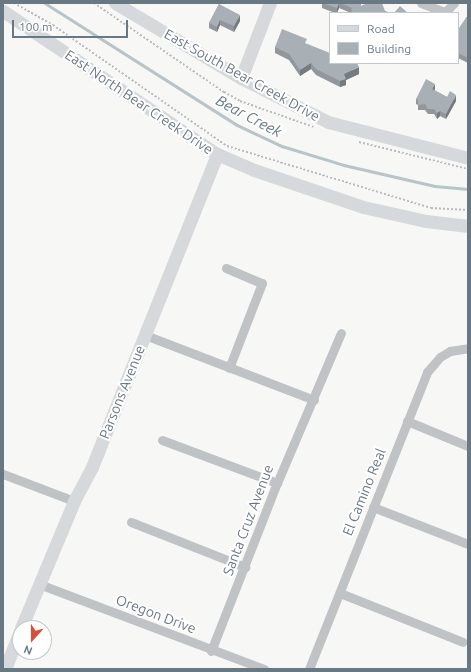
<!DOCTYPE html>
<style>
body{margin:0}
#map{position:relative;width:471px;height:672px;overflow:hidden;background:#f7f7f5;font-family:Ubuntu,sans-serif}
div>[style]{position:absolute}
.stream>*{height:2.5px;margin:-1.25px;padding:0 1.25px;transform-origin:1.25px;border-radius:1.25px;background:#b8c4c8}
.path>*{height:1.5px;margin-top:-0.75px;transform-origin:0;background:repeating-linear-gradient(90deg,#b9bcbe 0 2px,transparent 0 4px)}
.street>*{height:9px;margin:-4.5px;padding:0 4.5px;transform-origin:4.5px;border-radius:4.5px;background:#bfc3c6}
.secondary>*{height:13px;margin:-6.5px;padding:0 6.5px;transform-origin:6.5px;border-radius:6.5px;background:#d5d9dc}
.wall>*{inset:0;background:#91979c}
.shaded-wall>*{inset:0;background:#767b7f}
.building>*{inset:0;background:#a9b0b5}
span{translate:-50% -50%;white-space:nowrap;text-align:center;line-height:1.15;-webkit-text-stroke:4px #fff;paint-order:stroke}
.street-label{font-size:14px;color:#697983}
.water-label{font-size:15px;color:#657a7f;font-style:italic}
.frame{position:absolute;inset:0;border:4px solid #697983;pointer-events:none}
.legend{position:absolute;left:329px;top:12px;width:130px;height:52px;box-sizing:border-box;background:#fff;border:1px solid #c3c9cd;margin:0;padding:5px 7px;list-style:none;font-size:12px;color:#697983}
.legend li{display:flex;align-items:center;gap:8px;height:20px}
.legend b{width:20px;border:1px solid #c3c9cd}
.north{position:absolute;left:12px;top:620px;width:40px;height:40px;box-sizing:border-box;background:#fff;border:1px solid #c3c9cd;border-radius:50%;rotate:201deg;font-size:11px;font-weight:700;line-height:16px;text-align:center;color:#697983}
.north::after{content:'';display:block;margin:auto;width:14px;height:18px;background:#d45038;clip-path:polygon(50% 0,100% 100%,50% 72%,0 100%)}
.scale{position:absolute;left:12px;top:20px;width:116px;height:18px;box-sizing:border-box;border:2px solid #697983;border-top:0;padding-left:5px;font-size:12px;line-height:14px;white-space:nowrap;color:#697983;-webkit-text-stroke:3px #fff;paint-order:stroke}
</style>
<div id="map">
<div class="stream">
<div style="left:45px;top:3px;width:227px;rotate:32.4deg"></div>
<div style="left:237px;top:125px;width:50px;rotate:25deg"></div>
<div style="left:282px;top:146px;width:65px;rotate:17deg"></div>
<div style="left:344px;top:165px;width:93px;rotate:13deg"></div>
<div style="left:435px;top:186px;width:33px;rotate:5deg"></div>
</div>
<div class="path">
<div style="left:14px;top:3px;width:45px;rotate:29.4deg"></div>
<div style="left:53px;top:25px;width:212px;rotate:34.8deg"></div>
<div style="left:227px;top:146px;width:213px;rotate:16.9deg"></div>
<div style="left:431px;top:208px;width:37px;rotate:3deg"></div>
<div style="left:94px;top:3px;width:158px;rotate:34.4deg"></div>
<div style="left:224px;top:92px;width:18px;rotate:29deg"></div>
<div style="left:240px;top:101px;width:78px;rotate:19.4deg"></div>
<div style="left:359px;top:142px;width:112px;rotate:13.9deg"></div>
</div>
<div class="street">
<div style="left:421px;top:3px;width:26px;rotate:21deg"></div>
<div style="left:445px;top:12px;width:13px;rotate:-45deg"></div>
<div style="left:226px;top:268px;width:39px;rotate:23deg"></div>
<div style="left:262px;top:283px;width:91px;rotate:111.2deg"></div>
<div style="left:145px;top:335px;width:181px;rotate:21deg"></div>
<div style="left:407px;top:421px;width:66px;rotate:22.3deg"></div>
<div style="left:162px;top:440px;width:123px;rotate:20.5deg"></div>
<div style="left:3px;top:474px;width:76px;rotate:20.8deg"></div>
<div style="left:373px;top:507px;width:102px;rotate:21.3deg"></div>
<div style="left:131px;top:522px;width:123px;rotate:21.5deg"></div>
<div style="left:39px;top:584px;width:241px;rotate:20.7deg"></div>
<div style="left:340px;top:593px;width:132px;rotate:21.7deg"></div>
<div style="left:211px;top:651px;width:180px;rotate:-68.6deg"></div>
<div style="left:277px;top:483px;width:163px;rotate:-66.9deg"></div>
<div style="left:309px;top:669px;width:320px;rotate:-68.3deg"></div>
<div style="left:427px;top:372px;width:20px;rotate:-49deg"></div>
<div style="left:440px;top:357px;width:12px;rotate:-31deg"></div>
<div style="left:450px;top:351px;width:18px;rotate:-9deg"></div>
</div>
<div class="secondary">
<div style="left:115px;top:3px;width:147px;rotate:30.8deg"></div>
<div style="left:241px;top:78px;width:97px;rotate:26.8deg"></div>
<div style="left:328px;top:122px;width:145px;rotate:14.4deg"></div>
<div style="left:3px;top:11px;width:257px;rotate:33.8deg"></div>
<div style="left:217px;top:154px;width:40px;rotate:23.4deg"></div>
<div style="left:254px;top:170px;width:115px;rotate:18.7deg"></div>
<div style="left:363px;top:207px;width:65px;rotate:12.5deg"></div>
<div style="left:426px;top:221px;width:42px;rotate:6.8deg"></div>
<div style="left:241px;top:78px;width:80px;rotate:-68.9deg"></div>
<div style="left:21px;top:628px;width:138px;rotate:-67.3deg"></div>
<div style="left:74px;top:501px;width:38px;rotate:-62deg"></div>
<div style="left:92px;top:467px;width:337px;rotate:-68.2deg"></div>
<div style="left:5px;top:669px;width:41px;rotate:-68.5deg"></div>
</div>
<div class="wall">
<div style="clip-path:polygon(322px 3px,361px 3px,361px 6px,385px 11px,390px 13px,351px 13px,339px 8px,337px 13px,335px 13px,322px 8px)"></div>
<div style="clip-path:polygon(219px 4px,240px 21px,234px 32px,220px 25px,217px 32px,209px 28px,209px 23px)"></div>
<div style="clip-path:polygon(468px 15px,468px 63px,458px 58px,458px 30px)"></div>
<div style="clip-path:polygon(307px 44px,359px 74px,346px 80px,346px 85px,340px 87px,316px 75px,311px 69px,300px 76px,289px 60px,275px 53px,275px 47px)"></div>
<div style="clip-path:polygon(435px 89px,434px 90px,447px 97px,456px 101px,446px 119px,440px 116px,437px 119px,434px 114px,428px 114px,425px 110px,418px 110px,418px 105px,416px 104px,416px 99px)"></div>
</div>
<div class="shaded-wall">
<div style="clip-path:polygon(339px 3px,339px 8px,337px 13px,337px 8px)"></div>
<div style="clip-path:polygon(240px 15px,240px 21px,234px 32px,234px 26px)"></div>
<div style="clip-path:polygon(220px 20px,220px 25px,217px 32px,217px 27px)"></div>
<div style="clip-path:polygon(311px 63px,311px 69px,300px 76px,300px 70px)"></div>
<div style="clip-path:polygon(359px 67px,359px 74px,346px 80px,346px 85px,340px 87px,340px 81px,344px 74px)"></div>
<div style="clip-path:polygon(435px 84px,435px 89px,432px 95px,432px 89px)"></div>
<div style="clip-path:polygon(456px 95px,456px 101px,446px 119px,446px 114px)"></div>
<div style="clip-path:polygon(440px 111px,440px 116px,437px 119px,437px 113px)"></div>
</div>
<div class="building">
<div style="clip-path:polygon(323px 3px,339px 3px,337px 8px)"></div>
<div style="clip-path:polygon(340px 3px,361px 3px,361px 6px,367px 3px,382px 3px,385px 11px,390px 13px,353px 13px,351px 10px,352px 8px)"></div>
<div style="clip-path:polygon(219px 4px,240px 15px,234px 26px,220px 20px,217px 27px,209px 23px)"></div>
<div style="clip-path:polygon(400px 6px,408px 13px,394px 13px)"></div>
<div style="clip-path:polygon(468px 15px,468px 58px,458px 53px,458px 30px)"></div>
<div style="clip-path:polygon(282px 29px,307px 39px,305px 43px,330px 53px,330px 63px,357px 63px,359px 67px,344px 74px,346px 79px,340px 81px,316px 69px,311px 63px,300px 70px,289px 54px,275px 47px)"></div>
<div style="clip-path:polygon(426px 79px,435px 84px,432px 89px,447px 97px,450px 91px,456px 95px,446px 114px,440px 111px,437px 113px,434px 109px,428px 109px,425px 104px,418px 105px,418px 100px,416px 99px)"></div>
</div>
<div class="street-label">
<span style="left:242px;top:75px;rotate:29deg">East South Bear Creek Drive</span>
<span style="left:139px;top:102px;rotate:34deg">East North Bear Creek Drive</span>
<span style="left:122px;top:392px;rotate:-68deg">Parsons Avenue</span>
<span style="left:364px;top:492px;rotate:-68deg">El Camino Real</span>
<span style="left:248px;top:520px;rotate:-69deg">Santa Cruz Avenue</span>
<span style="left:156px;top:614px;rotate:21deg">Oregon Drive</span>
</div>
<div class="water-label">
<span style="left:249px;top:116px;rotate:28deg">Bear Creek</span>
</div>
<div class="frame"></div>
<ul class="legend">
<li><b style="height:5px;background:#d5d9dc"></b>Road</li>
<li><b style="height:11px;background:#a9b0b5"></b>Building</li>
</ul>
<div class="north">N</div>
<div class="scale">100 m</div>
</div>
